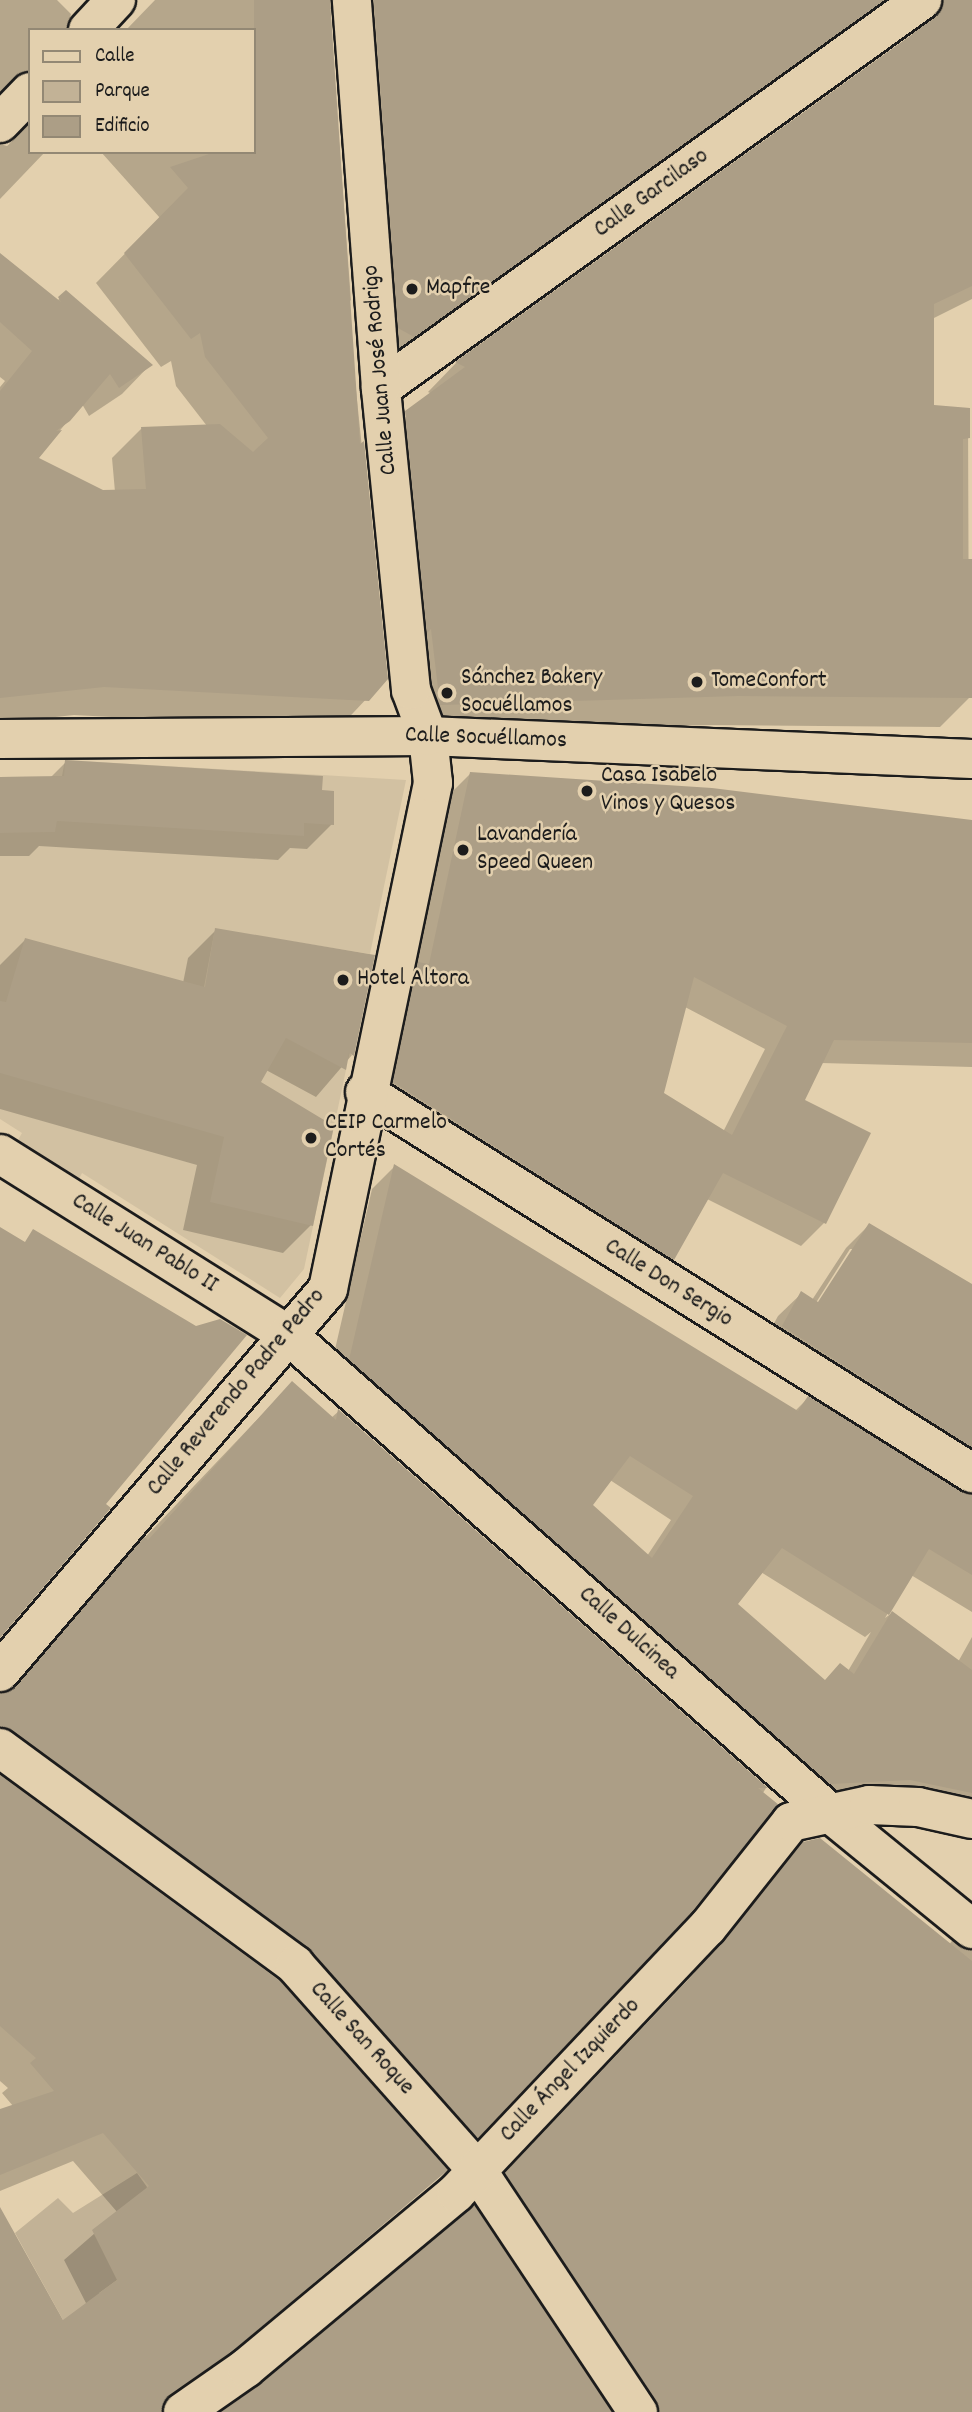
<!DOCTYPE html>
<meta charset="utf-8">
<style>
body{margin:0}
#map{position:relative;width:972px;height:2412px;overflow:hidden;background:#e3d0ae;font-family:Dekko,sans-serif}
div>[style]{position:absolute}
.built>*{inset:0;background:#d2c1a2}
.green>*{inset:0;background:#c2b296}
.shadow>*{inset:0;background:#0003}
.building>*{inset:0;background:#ac9e86}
.roads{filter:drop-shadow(2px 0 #1c1c1c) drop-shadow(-2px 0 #1c1c1c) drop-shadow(0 2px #1c1c1c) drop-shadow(0 -2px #1c1c1c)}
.street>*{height:38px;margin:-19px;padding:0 19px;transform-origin:19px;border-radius:19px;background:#e3d0ae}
.dots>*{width:19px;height:19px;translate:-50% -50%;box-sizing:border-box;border:4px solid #e3d0ae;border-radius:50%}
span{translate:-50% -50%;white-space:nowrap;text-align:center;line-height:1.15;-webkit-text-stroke:5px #e3d0ae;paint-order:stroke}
.street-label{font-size:24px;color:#1c1c1c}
.poi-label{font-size:24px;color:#1c1c1c}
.left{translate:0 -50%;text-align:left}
.legend{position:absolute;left:28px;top:28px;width:228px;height:126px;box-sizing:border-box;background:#e3d0ae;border:2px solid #938874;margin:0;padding:9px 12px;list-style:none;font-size:21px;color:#1c1c1c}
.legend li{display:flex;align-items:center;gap:14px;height:35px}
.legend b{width:35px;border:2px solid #938874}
</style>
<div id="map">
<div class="built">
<div style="clip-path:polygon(65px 760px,406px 780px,370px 954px,215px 929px,204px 987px,358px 1013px,304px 1269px,280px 1298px,82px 1173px,79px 1179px,18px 1140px,22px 1133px,0 1119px,0 777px,62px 776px)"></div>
</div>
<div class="green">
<div style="clip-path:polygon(137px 2173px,147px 2187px,117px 2280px,99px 2293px,173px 2407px,166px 2412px,114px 2412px,15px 2233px,58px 2198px,73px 2213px)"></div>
</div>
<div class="shadow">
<div style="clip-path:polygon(0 0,57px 0,71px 14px,67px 30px,30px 30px,30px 152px,45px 152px,0 199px,0 144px,7px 146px,18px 136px,23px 116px,0 101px)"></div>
<div style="clip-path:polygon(155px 0,972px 0,972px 299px,932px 319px,932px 407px,968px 410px,969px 698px,940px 727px,708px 725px,411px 734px,377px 442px,432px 394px,428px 392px,456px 363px,911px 37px,915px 27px,384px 366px,345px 27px,333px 9px,329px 9px,351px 300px,347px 304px,386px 678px,338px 729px,74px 715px,0 723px,0 387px,5px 381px,0 377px,0 256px,57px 301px,66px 292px,150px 365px,122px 394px,89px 416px,82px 404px,36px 459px,102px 492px,115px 492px,112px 458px,141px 429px,207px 426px,176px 386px,171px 361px,161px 367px,96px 283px,160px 218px,101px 152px,254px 152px,254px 30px,126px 30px)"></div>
<div style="clip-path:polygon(66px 762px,320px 792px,332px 824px,307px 849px,290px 848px,278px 860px,39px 846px,29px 856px,0 856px,0 779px,50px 778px)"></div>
<div style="clip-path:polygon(evenodd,470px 774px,972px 823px,972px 1067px,821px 1063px,803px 1101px,868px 1134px,824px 1223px,801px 1246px,707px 1199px,673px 1259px,650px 1282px,371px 1106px,447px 797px,470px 774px,685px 1007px,765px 1049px,723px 1132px,662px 1094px,685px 1007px)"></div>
<div style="clip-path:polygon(216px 930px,352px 1055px,316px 1097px,266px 1070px,259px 1082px,311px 1225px,283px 1253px,183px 1230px,197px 1165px,0 1109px,0 965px,25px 940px,183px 983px,188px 958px)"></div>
<div style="clip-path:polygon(evenodd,395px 1166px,795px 1411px,808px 1398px,971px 1496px,961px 1478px,760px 1349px,778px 1316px,802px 1293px,812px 1300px,846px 1248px,869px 1225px,972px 1286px,972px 1612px,911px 1575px,885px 1618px,892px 1613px,958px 1662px,972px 1637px,972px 1820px,807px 1807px,327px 1384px,372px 1189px,395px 1166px,850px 1249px,854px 1249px,815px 1310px,812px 1309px,850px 1249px,395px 1166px,610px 1480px,671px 1520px,647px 1556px,591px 1505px,610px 1480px,395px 1166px,761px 1572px,865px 1637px,871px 1632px,848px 1671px,824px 1682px,736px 1604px,761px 1572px)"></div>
<div style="clip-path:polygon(292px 1383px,331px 1418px,339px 1411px,766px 1788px,689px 1913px,448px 2165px,279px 1976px,0 1771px,0 1693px,8px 1694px,116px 1568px)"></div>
<div style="clip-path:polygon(0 1777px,445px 2170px,161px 2412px,0 2412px,0 2218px,63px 2323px,87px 2305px,64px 2260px,118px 2213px,73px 2161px,0 2191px,0 2110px,13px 2106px,2px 2093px,8px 2088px,0 2081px)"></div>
<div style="clip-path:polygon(804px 1843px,949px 1945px,972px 1912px,972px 2412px,224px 2412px,470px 2210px,687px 1982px,767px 1880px)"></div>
</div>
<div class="building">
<div style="clip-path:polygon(254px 0,330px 0,360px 444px,364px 441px,388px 679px,369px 701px,104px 687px,0 698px,0 391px,32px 351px,0 322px,0 253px,61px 302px,58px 297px,66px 290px,153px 365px,119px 388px,110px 374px,70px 421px,56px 431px,62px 430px,39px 458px,103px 490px,146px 489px,141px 427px,220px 424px,253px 452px,268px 438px,205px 357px,200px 333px,191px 339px,124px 253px,188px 188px,170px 167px,215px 152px,254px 152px)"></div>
<div style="clip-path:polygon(374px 0,884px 0,414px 337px,398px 328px)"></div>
<div style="clip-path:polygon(944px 0,972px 0,972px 286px,934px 304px,934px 405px,970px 408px,970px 438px,963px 439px,963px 559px,972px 559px,972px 698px,738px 696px,440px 705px,431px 629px,427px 633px,405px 411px,465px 367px,455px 362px,935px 18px)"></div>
<div style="clip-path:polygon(65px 760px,323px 776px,322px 790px,334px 791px,334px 825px,304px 823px,304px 836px,57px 821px,55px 832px,0 833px,0 777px,64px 776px)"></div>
<div style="clip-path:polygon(evenodd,470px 772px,712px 788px,972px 820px,972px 1043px,834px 1040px,805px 1100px,871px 1133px,826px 1224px,723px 1173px,674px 1260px,393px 1082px,418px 962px,429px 964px,470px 772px,694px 977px,787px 1026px,732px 1135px,664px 1093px,694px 977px)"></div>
<div style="clip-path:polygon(215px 928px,375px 955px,354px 1056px,349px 1053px,346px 1070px,286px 1038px,261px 1082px,334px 1126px,313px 1226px,210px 1202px,224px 1137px,0 1073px,0 1001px,6px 1002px,25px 938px,205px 987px)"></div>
<div style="clip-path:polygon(evenodd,394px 1164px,798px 1411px,808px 1396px,972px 1495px,972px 1575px,929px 1549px,889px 1615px,782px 1548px,738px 1604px,825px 1680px,840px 1663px,854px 1674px,892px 1611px,972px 1670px,972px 1793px,910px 1780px,830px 1784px,349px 1360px,394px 1164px,630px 1456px,693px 1496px,652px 1558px,593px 1505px,630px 1456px)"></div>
<div style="clip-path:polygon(869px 1223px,972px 1284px,972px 1447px,782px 1326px,801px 1291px,818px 1302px)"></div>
<div style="clip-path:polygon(0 1227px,25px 1242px,33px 1229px,196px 1326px,220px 1319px,247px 1335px,106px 1504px,111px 1508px,0 1638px)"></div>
<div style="clip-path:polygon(292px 1381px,336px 1420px,338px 1409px,768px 1788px,758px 1788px,779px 1805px,690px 1914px,478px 2138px,308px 1948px,13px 1730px,0 1727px,0 1693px,17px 1686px,144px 1537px,148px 1540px)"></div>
<div style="clip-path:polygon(0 1775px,280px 1981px,448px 2170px,233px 2351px,170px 2394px,161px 2412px,0 2412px,0 2207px,63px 2320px,117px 2280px,92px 2230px,149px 2186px,103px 2133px,0 2175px,0 2109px,54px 2091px,30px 2063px,36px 2058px,0 2026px)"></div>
<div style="clip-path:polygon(820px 1838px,972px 1961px,972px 2412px,660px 2412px,656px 2400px,505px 2173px,723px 1943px,803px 1842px)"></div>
<div style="clip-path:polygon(474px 2205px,612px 2412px,221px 2412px,260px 2385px)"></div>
</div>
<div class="roads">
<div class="street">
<div style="left:88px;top:30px;width:41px;rotate:-47deg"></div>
<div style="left:0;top:123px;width:43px;rotate:-45.9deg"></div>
<div style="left:381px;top:388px;width:666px;rotate:-35.65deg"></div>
<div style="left:0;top:739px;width:428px;rotate:-0.4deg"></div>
<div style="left:428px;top:736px;width:544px;rotate:2.42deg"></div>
<div style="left:365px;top:1092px;width:717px;rotate:32.12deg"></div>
<div style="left:0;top:1154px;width:339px;rotate:32.1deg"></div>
<div style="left:287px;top:1334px;width:725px;rotate:41.42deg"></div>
<div style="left:831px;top:1814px;width:182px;rotate:39.2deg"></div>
<div style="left:0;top:1672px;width:504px;rotate:-49.42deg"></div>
<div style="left:328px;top:1289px;width:517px;rotate:-78.28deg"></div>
<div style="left:433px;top:783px;width:47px;rotate:-96.1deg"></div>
<div style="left:428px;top:736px;width:49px;rotate:-110.3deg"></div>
<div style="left:411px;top:690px;width:303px;rotate:-95.7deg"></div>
<div style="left:381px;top:388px;width:389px;rotate:-94.3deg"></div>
<div style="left:0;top:1748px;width:366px;rotate:36.3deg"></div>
<div style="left:295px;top:1965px;width:274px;rotate:48.4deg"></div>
<div style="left:477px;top:2170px;width:291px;rotate:56.4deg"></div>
<div style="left:183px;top:2412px;width:77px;rotate:-34.9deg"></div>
<div style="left:246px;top:2368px;width:273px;rotate:-39.8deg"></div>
<div style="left:456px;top:2193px;width:365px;rotate:-46.6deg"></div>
<div style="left:707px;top:1928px;width:135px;rotate:-51.6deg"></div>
<div style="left:791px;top:1822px;width:80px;rotate:-12.3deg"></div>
<div style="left:869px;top:1805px;width:49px;rotate:2.3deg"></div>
<div style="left:918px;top:1807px;width:55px;rotate:12.5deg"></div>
</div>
</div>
<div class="dots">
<div style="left:412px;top:289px;background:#1c1c1c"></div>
<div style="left:697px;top:682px;background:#1c1c1c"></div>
<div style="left:447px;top:693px;background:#1c1c1c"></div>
<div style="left:587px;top:791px;background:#1c1c1c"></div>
<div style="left:463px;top:850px;background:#1c1c1c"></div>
<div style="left:343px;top:980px;background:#1c1c1c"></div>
<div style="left:311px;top:1138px;background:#1c1c1c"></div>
</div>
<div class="street-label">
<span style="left:652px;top:194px;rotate:-36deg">Calle Garcilaso</span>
<span style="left:381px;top:370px;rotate:-95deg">Calle Juan José Rodrigo</span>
<span style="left:486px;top:739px;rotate:2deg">Calle Socuéllamos</span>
<span style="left:144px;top:1244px;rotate:32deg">Calle Juan Pablo II</span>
<span style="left:668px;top:1284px;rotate:32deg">Calle Don Sergio</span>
<span style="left:237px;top:1393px;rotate:-50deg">Calle Reverendo Padre Pedro</span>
<span style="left:628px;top:1634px;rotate:42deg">Calle Dulcinea</span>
<span style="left:361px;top:2039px;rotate:48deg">Calle San Roque</span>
<span style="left:571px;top:2071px;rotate:-46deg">Calle Ángel Izquierdo</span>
</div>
<div class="poi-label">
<span class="left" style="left:426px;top:289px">Mapfre</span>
<span class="left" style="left:461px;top:693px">Sánchez Bakery<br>Socuéllamos</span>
<span class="left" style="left:711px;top:682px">TomeConfort</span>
<span class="left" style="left:601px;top:791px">Casa Isabelo<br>Vinos y Quesos</span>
<span class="left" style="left:477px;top:850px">Lavandería<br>Speed Queen</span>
<span class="left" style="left:357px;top:980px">Hotel Altora</span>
<span class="left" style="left:325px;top:1138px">CEIP Carmelo<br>Cortés</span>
</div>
<ul class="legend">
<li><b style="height:9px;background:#e3d0ae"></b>Calle</li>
<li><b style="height:19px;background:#c2b296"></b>Parque</li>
<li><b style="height:19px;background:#ac9e86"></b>Edificio</li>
</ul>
</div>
